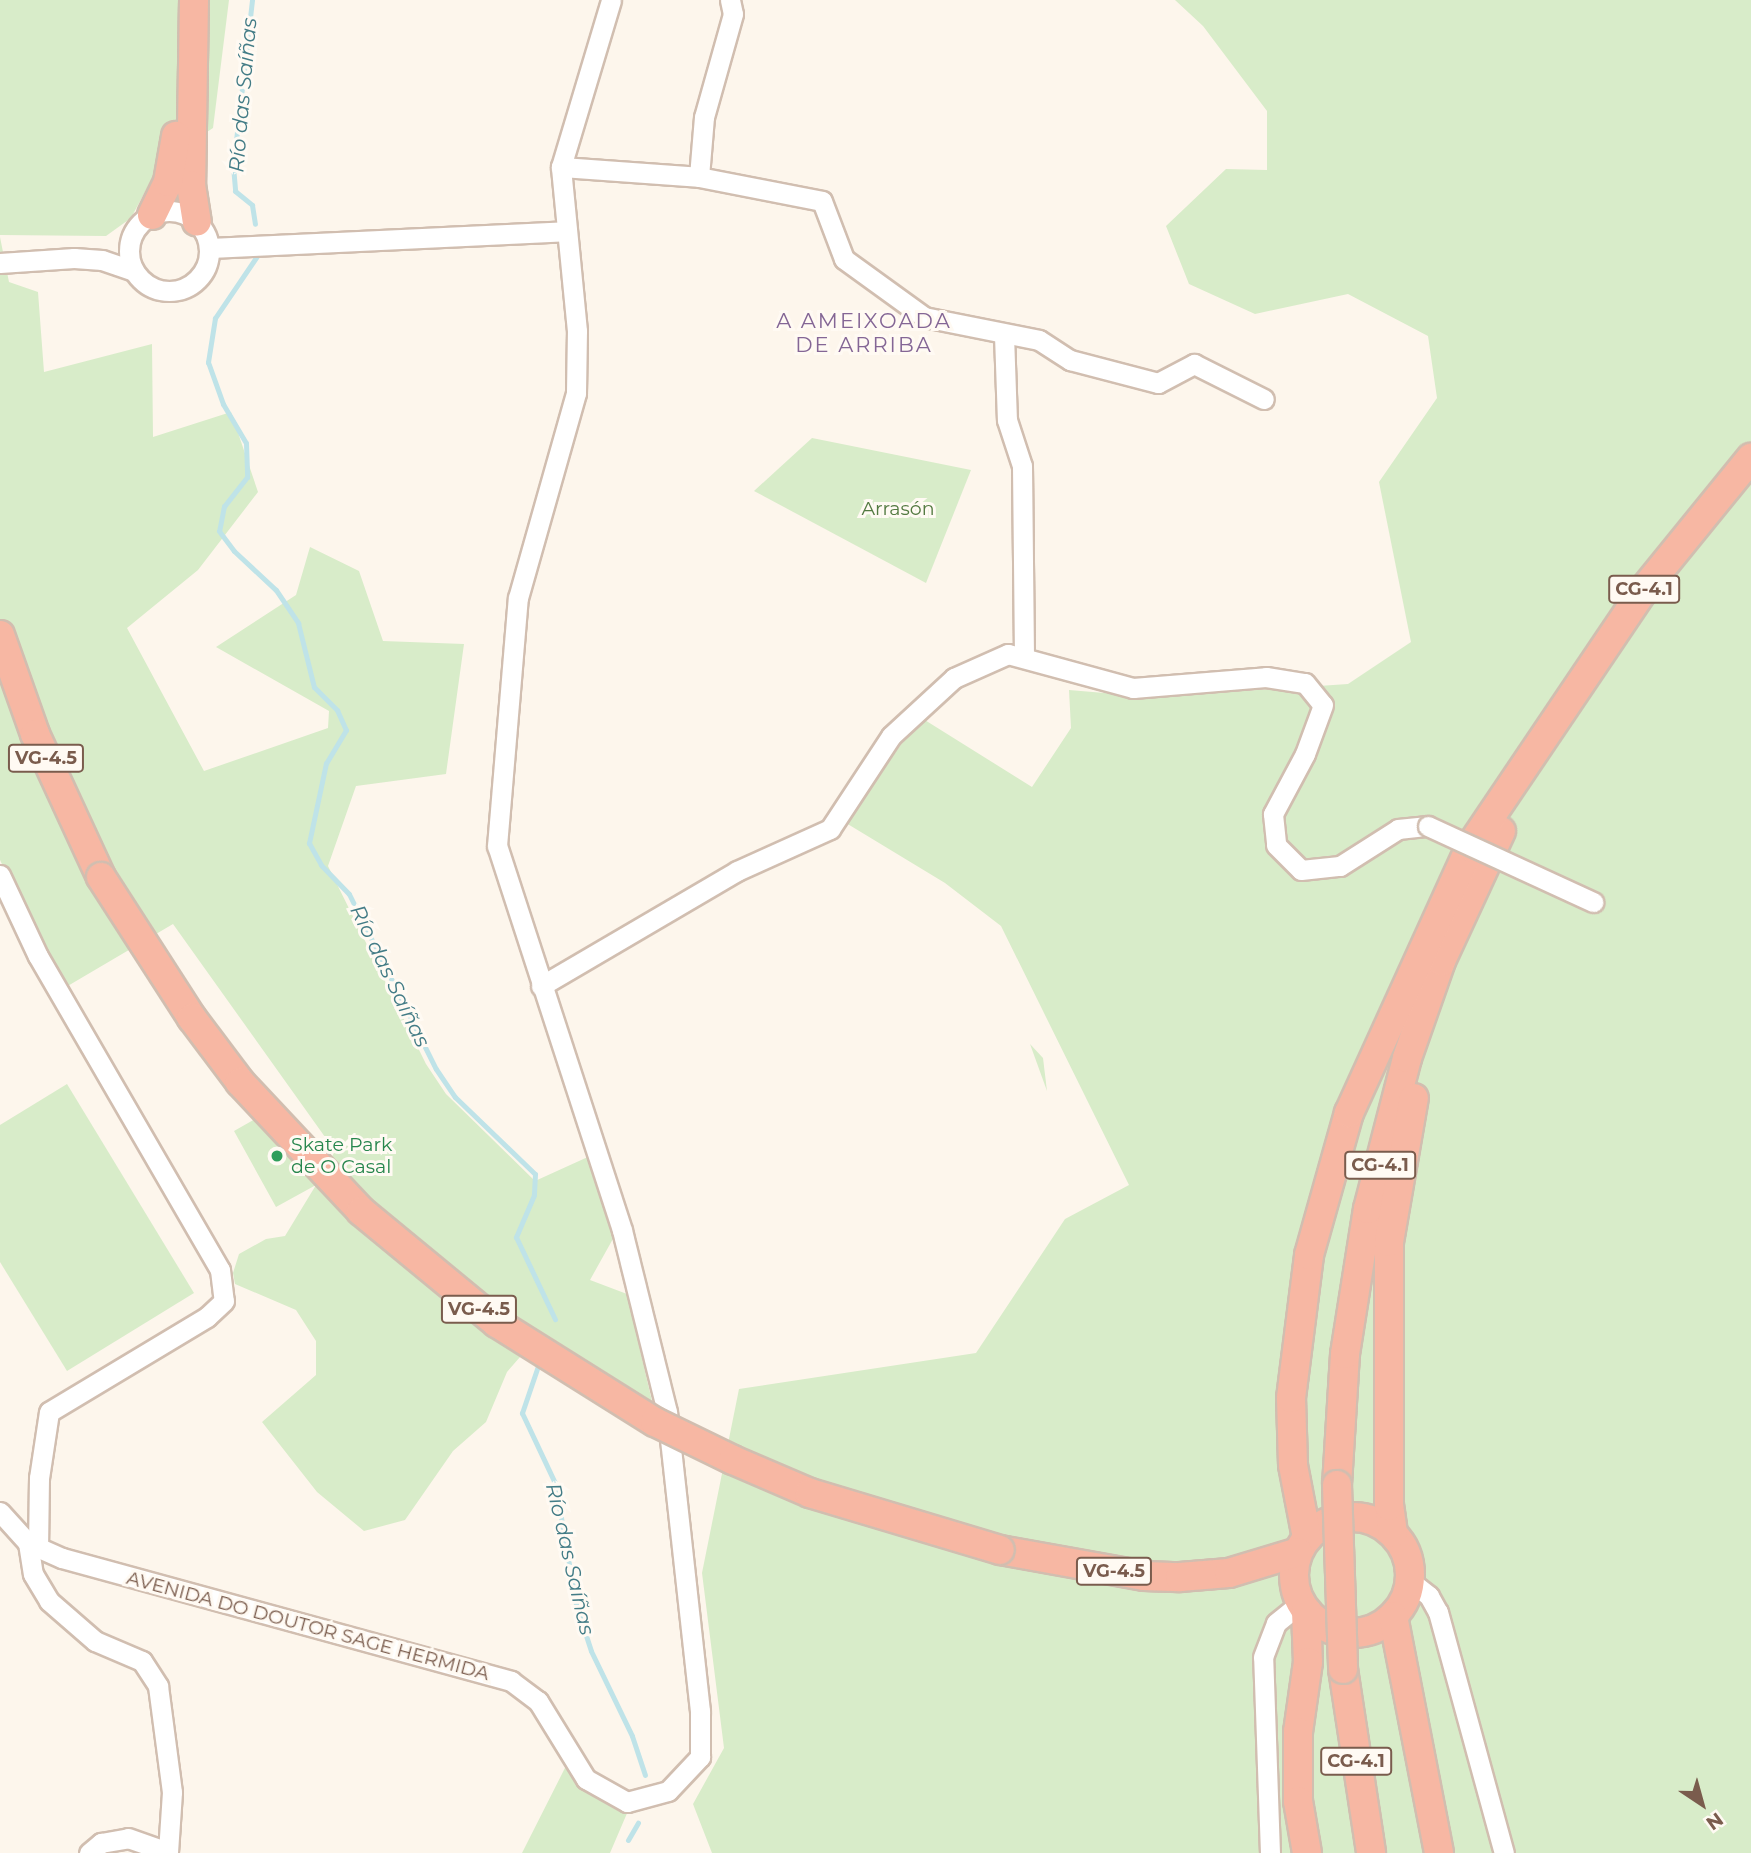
<!DOCTYPE html>
<meta charset="utf-8">
<style>
body{margin:0}
#map{position:relative;width:1751px;height:1853px;overflow:hidden;background:#fdf6ec;font-family:Montserrat,sans-serif}
div>[style]{position:absolute}
.green>*{inset:0;background:#d8ecc9}
.stream>*{height:5px;margin:-2.5px;padding:0 2.5px;transform-origin:2.5px;border-radius:2.5px;background:#bfe3e8}
.roads{filter:drop-shadow(2px 0 #d1beb0) drop-shadow(-2px 0 #d1beb0) drop-shadow(0 2px #d1beb0) drop-shadow(0 -2px #d1beb0)}
.minor>*{height:19px;margin:-9.5px;padding:0 9.5px;transform-origin:9.5px;border-radius:9.5px;background:#fff}
.minor>.ring{margin:-9.5px;padding:0;box-sizing:content-box;background:none;border:19px solid #fff;border-radius:50%}
.highway>*{height:28px;margin:-14px;padding:0 14px;transform-origin:14px;border-radius:14px;background:#f7b7a3}
.highway>.ring{margin:-14px;padding:0;box-sizing:content-box;background:none;border:28px solid #f7b7a3;border-radius:50%}
.bridges{filter:drop-shadow(2px 0 #d1beb0) drop-shadow(-2px 0 #d1beb0) drop-shadow(0 2px #d1beb0) drop-shadow(0 -2px #d1beb0)}
.minor-bridge>*{height:19px;margin:-9.5px;padding:0 9.5px;transform-origin:9.5px;border-radius:9.5px;background:#fff}
.highway-bridge>*{height:28px;margin:-14px;padding:0 14px;transform-origin:14px;border-radius:14px;background:#f7b7a3}
.dots>*{width:19px;height:19px;translate:-50% -50%;box-sizing:border-box;border:4px solid #fffaf3;border-radius:50%}
span{translate:-50% -50%;white-space:nowrap;text-align:center;line-height:1.15;-webkit-text-stroke:6px #fffaf3;paint-order:stroke}
.shield-label span{padding:2px 5px;background:#fffaf3;border:2px solid;border-radius:5px;-webkit-text-stroke-width:0}
.shield-label{font-size:18px;color:#7a5c4d;font-weight:700}
.park-label{font-size:19px;color:#537a41}
.leisure-label{font-size:19px;color:#27864d}
.left{translate:0 -50%;text-align:left}
.street-label{font-size:19px;color:#7a5c4d}
.water-label{font-size:21px;color:#437c86;font-style:italic}
.neighbourhood-label{font-size:21px;color:#846695;letter-spacing:2px}
.north{position:absolute;left:1667px;top:1769px;width:70px;height:70px;-webkit-text-stroke:5px #fffaf3;paint-order:stroke;rotate:144deg;font-size:19px;font-weight:700;line-height:28px;text-align:center;color:#7a5c4d}
.north::after{content:'';display:block;margin:auto;width:24px;height:32px;background:#7a5c4d;clip-path:polygon(50% 0,100% 100%,50% 72%,0 100%)}
</style>
<div id="map">
<div class="green">
<div style="clip-path:polygon(0 0,229px 0,213px 128px,161px 162px,131px 218px,106px 236px,0 235px)"></div>
<div style="clip-path:polygon(1175px 0,1751px 0,1751px 1853px,712px 1853px,693px 1804px,724px 1748px,702px 1573px,739px 1389px,976px 1353px,1065px 1219px,1129px 1185px,1001px 926px,945px 883px,846px 823px,920px 717px,1032px 787px,1071px 728px,1069px 690px,1152px 697px,1348px 684px,1411px 642px,1379px 482px,1437px 398px,1428px 336px,1348px 294px,1255px 314px,1189px 284px,1166px 226px,1226px 169px,1267px 170px,1267px 111px,1203px 26px)"></div>
<div style="clip-path:polygon(0 237px,9px 282px,38px 292px,44px 372px,152px 344px,153px 437px,231px 412px,258px 492px,198px 570px,127px 628px,204px 771px,328px 728px,329px 711px,216px 647px,296px 595px,310px 547px,359px 571px,383px 641px,464px 644px,446px 774px,356px 786px,328px 866px,426px 1064px,446px 1094px,535px 1181px,590px 1156px,614px 1237px,590px 1280px,627px 1294px,655px 1414px,534px 1341px,507px 1372px,486px 1422px,453px 1451px,405px 1520px,364px 1531px,317px 1492px,262px 1422px,316px 1375px,316px 1341px,296px 1310px,235px 1284px,233px 1273px,239px 1254px,266px 1239px,285px 1236px,316px 1185px,276px 1207px,234px 1131px,278px 1106px,320px 1178px,335px 1151px,173px 924px,66px 987px,41px 947px,0 860px)"></div>
<div style="clip-path:polygon(812px 438px,971px 470px,926px 583px,754px 491px)"></div>
<div style="clip-path:polygon(1030px 1044px,1043px 1058px,1047px 1091px)"></div>
<div style="clip-path:polygon(67px 1084px,194px 1293px,67px 1371px,0 1262px,0 1125px)"></div>
<div style="clip-path:polygon(568px 1762px,579px 1783px,628px 1811px,610px 1853px,522px 1853px)"></div>
</div>
<div class="stream">
<div style="left:252px;top:0;width:167px;rotate:96.5deg"></div>
<div style="left:233px;top:166px;width:25px;rotate:85deg"></div>
<div style="left:235px;top:191px;width:22px;rotate:39deg"></div>
<div style="left:252px;top:205px;width:19px;rotate:81deg"></div>
<div style="left:257px;top:256px;width:75px;rotate:124.1deg"></div>
<div style="left:215px;top:318px;width:45px;rotate:99deg"></div>
<div style="left:208px;top:362px;width:45px;rotate:70.3deg"></div>
<div style="left:223px;top:404px;width:45px;rotate:59.5deg"></div>
<div style="left:246px;top:443px;width:34px;rotate:88deg"></div>
<div style="left:247px;top:477px;width:37px;rotate:128deg"></div>
<div style="left:224px;top:506px;width:25px;rotate:101deg"></div>
<div style="left:219px;top:531px;width:25px;rotate:53deg"></div>
<div style="left:234px;top:551px;width:57px;rotate:42.9deg"></div>
<div style="left:276px;top:590px;width:40px;rotate:56deg"></div>
<div style="left:298px;top:623px;width:66px;rotate:76deg"></div>
<div style="left:314px;top:687px;width:33px;rotate:45deg"></div>
<div style="left:337px;top:710px;width:22px;rotate:66deg"></div>
<div style="left:346px;top:730px;width:39px;rotate:121deg"></div>
<div style="left:326px;top:763px;width:82px;rotate:102deg"></div>
<div style="left:309px;top:843px;width:25px;rotate:61deg"></div>
<div style="left:321px;top:865px;width:40px;rotate:46deg"></div>
<div style="left:349px;top:894px;width:195px;rotate:63.6deg"></div>
<div style="left:436px;top:1069px;width:34px;rotate:56deg"></div>
<div style="left:455px;top:1097px;width:111px;rotate:43.9deg"></div>
<div style="left:535px;top:1174px;width:21px;rotate:93deg"></div>
<div style="left:534px;top:1195px;width:46px;rotate:113.2deg"></div>
<div style="left:516px;top:1237px;width:91px;rotate:64.6deg"></div>
<div style="left:540px;top:1360px;width:56px;rotate:108.8deg"></div>
<div style="left:522px;top:1413px;width:77px;rotate:64.8deg"></div>
<div style="left:555px;top:1483px;width:124px;rotate:80.2deg"></div>
<div style="left:576px;top:1605px;width:48px;rotate:71.9deg"></div>
<div style="left:591px;top:1651px;width:94px;rotate:64.2deg"></div>
<div style="left:632px;top:1736px;width:41px;rotate:71.6deg"></div>
<div style="left:628px;top:1840px;width:20px;rotate:-60deg"></div>
</div>
<div class="roads">
<div class="minor">
<div style="left:730px;top:0;width:14px;rotate:78deg"></div>
<div style="left:733px;top:14px;width:107px;rotate:105.7deg"></div>
<div style="left:704px;top:117px;width:60px;rotate:94.8deg"></div>
<div style="left:699px;top:177px;width:125px;rotate:11deg"></div>
<div style="left:822px;top:201px;width:62px;rotate:69.2deg"></div>
<div style="left:844px;top:259px;width:99px;rotate:35.9deg"></div>
<div style="left:924px;top:317px;width:117px;rotate:11.3deg"></div>
<div style="left:1039px;top:340px;width:37px;rotate:33deg"></div>
<div style="left:1070px;top:360px;width:91px;rotate:14.6deg"></div>
<div style="left:1158px;top:383px;width:41px;rotate:-27.8deg"></div>
<div style="left:1194px;top:364px;width:78px;rotate:26.6deg"></div>
<div style="left:561px;top:167px;width:138px;rotate:4.1deg"></div>
<div class="ring" style="left:129px;top:211px;width:61px;height:61px"></div>
<div style="left:209px;top:248px;width:358px;rotate:-2.7deg"></div>
<div style="left:0;top:263px;width:74px;rotate:-3.9deg"></div>
<div style="left:74px;top:258px;width:28px;rotate:4deg"></div>
<div style="left:102px;top:260px;width:34px;rotate:19deg"></div>
<div style="left:1004px;top:335px;width:85px;rotate:88deg"></div>
<div style="left:1007px;top:420px;width:48px;rotate:71.9deg"></div>
<div style="left:1022px;top:466px;width:191px;rotate:89.4deg"></div>
<div style="left:0;top:875px;width:89px;rotate:64.9deg"></div>
<div style="left:38px;top:956px;width:363px;rotate:59.9deg"></div>
<div style="left:220px;top:1270px;width:31px;rotate:83deg"></div>
<div style="left:224px;top:1301px;width:23px;rotate:137deg"></div>
<div style="left:207px;top:1317px;width:184px;rotate:149deg"></div>
<div style="left:49px;top:1412px;width:67px;rotate:98.6deg"></div>
<div style="left:39px;top:1478px;width:69px;rotate:90.8deg"></div>
<div style="left:541px;top:986px;width:227px;rotate:-30.4deg"></div>
<div style="left:737px;top:871px;width:102px;rotate:-24.3deg"></div>
<div style="left:830px;top:829px;width:111px;rotate:-56.7deg"></div>
<div style="left:891px;top:736px;width:86px;rotate:-42.6deg"></div>
<div style="left:954px;top:678px;width:59px;rotate:-24deg"></div>
<div style="left:1008px;top:654px;width:130px;rotate:15.2deg"></div>
<div style="left:1133px;top:688px;width:133px;rotate:-4.7deg"></div>
<div style="left:1266px;top:677px;width:39px;rotate:9deg"></div>
<div style="left:1305px;top:683px;width:28px;rotate:51deg"></div>
<div style="left:1323px;top:705px;width:52px;rotate:110.2deg"></div>
<div style="left:1305px;top:754px;width:68px;rotate:118.1deg"></div>
<div style="left:1273px;top:814px;width:31px;rotate:84deg"></div>
<div style="left:1276px;top:845px;width:35px;rotate:45deg"></div>
<div style="left:1301px;top:870px;width:39px;rotate:-6deg"></div>
<div style="left:1340px;top:866px;width:69px;rotate:-32.5deg"></div>
<div style="left:1398px;top:829px;width:30px;rotate:-6deg"></div>
<div style="left:0;top:1512px;width:42px;rotate:47.9deg"></div>
<div style="left:28px;top:1543px;width:37px;rotate:24deg"></div>
<div style="left:62px;top:1558px;width:466px;rotate:15.3deg"></div>
<div style="left:511px;top:1681px;width:34px;rotate:37deg"></div>
<div style="left:538px;top:1701px;width:92px;rotate:58.4deg"></div>
<div style="left:586px;top:1779px;width:47px;rotate:29.3deg"></div>
<div style="left:627px;top:1802px;width:42px;rotate:-15deg"></div>
<div style="left:668px;top:1791px;width:47px;rotate:-46.7deg"></div>
<div style="left:700px;top:1757px;width:46px;rotate:-90deg"></div>
<div style="left:700px;top:1711px;width:301px;rotate:-96.3deg"></div>
<div style="left:667px;top:1412px;width:187px;rotate:-103.9deg"></div>
<div style="left:622px;top:1230px;width:404px;rotate:-108deg"></div>
<div style="left:497px;top:846px;width:249px;rotate:-85.2deg"></div>
<div style="left:518px;top:598px;width:213px;rotate:-74.2deg"></div>
<div style="left:576px;top:393px;width:62px;rotate:-89.1deg"></div>
<div style="left:577px;top:331px;width:165px;rotate:-95.6deg"></div>
<div style="left:561px;top:167px;width:174px;rotate:-73.3deg"></div>
<div style="left:28px;top:1543px;width:31px;rotate:81deg"></div>
<div style="left:33px;top:1574px;width:31px;rotate:59deg"></div>
<div style="left:49px;top:1601px;width:61px;rotate:41deg"></div>
<div style="left:95px;top:1641px;width:51px;rotate:23.1deg"></div>
<div style="left:142px;top:1661px;width:30px;rotate:57deg"></div>
<div style="left:158px;top:1686px;width:107px;rotate:82.5deg"></div>
<div style="left:172px;top:1792px;width:61px;rotate:93.8deg"></div>
<div style="left:1410px;top:1581px;width:24px;rotate:38deg"></div>
<div style="left:1429px;top:1596px;width:18px;rotate:61deg"></div>
<div style="left:1438px;top:1612px;width:250px;rotate:74.7deg"></div>
<div style="left:89px;top:1853px;width:16px;rotate:-40deg"></div>
<div style="left:101px;top:1843px;width:27px;rotate:-10deg"></div>
<div style="left:128px;top:1838px;width:42px;rotate:19.3deg"></div>
<div style="left:1270px;top:1853px;width:196px;rotate:-92deg"></div>
<div style="left:1263px;top:1657px;width:36px;rotate:-69deg"></div>
<div style="left:1276px;top:1623px;width:32px;rotate:-39deg"></div>
</div>
<div class="highway">
<div style="left:194px;top:0;width:185px;rotate:90.9deg"></div>
<div style="left:191px;top:185px;width:37px;rotate:81deg"></div>
<div style="left:152px;top:215px;width:37px;rotate:-64deg"></div>
<div style="left:168px;top:182px;width:47px;rotate:-80.1deg"></div>
<div style="left:0;top:635px;width:105px;rotate:70.5deg"></div>
<div style="left:35px;top:734px;width:157px;rotate:65.2deg"></div>
<div style="left:1337px;top:1485px;width:131px;rotate:-86.5deg"></div>
<div style="left:1345px;top:1354px;width:147px;rotate:-81deg"></div>
<div style="left:1368px;top:1209px;width:156px;rotate:-75.5deg"></div>
<div style="left:1407px;top:1058px;width:103px;rotate:-70.7deg"></div>
<div style="left:1441px;top:961px;width:143px;rotate:-65.2deg"></div>
<div class="ring" style="left:1294px;top:1517px;width:88px;height:88px"></div>
<div style="left:1393px;top:1533px;width:27px;rotate:-98deg"></div>
<div style="left:1389px;top:1506px;width:264px;rotate:-90deg"></div>
<div style="left:1389px;top:1242px;width:146px;rotate:-80.2deg"></div>
<div style="left:1307px;top:1538px;width:74px;rotate:-100.9deg"></div>
<div style="left:1293px;top:1465px;width:67px;rotate:-91.7deg"></div>
<div style="left:1291px;top:1398px;width:144px;rotate:-82.8deg"></div>
<div style="left:1309px;top:1255px;width:148px;rotate:-74.3deg"></div>
<div style="left:1349px;top:1113px;width:292px;rotate:-65.5deg"></div>
<div style="left:1470px;top:847px;width:308px;rotate:-56deg"></div>
<div style="left:1642px;top:592px;width:173px;rotate:-50.9deg"></div>
<div style="left:1000px;top:1550px;width:146px;rotate:10.2deg"></div>
<div style="left:1144px;top:1576px;width:36px;rotate:2deg"></div>
<div style="left:1180px;top:1577px;width:49px;rotate:-4.7deg"></div>
<div style="left:1229px;top:1573px;width:72px;rotate:-16.9deg"></div>
<div style="left:1306px;top:1611px;width:51px;rotate:87.8deg"></div>
<div style="left:1308px;top:1662px;width:71px;rotate:98.1deg"></div>
<div style="left:1298px;top:1732px;width:69px;rotate:90deg"></div>
<div style="left:1298px;top:1801px;width:53px;rotate:80.2deg"></div>
<div style="left:1393px;top:1616px;width:241px;rotate:79deg"></div>
<div style="left:1343px;top:1669px;width:186px;rotate:81.3deg"></div>
</div>
</div>
<div class="bridges">
<div class="minor-bridge">
<div style="left:1428px;top:826px;width:182px;rotate:24.7deg"></div>
</div>
<div class="highway-bridge">
<div style="left:101px;top:877px;width:168px;rotate:57.2deg"></div>
<div style="left:192px;top:1018px;width:80px;rotate:53.1deg"></div>
<div style="left:240px;top:1082px;width:177px;rotate:46.8deg"></div>
<div style="left:361px;top:1211px;width:176px;rotate:39.5deg"></div>
<div style="left:497px;top:1323px;width:186px;rotate:32.1deg"></div>
<div style="left:655px;top:1422px;width:87px;rotate:26deg"></div>
<div style="left:733px;top:1460px;width:84px;rotate:23.2deg"></div>
<div style="left:810px;top:1493px;width:198px;rotate:16.7deg"></div>
<div style="left:1337px;top:1485px;width:184px;rotate:88.1deg"></div>
</div>
</div>
<div class="dots">
<div style="left:277px;top:1156px;background:#2e9e5b"></div>
</div>
<div class="shield-label">
<span style="left:1644px;top:589px">CG-4.1</span>
<span style="left:46px;top:758px">VG-4.5</span>
<span style="left:1380px;top:1165px">CG-4.1</span>
<span style="left:479px;top:1309px">VG-4.5</span>
<span style="left:1114px;top:1571px">VG-4.5</span>
<span style="left:1356px;top:1761px">CG-4.1</span>
</div>
<div class="park-label">
<span style="left:898px;top:509px">Arrasón</span>
</div>
<div class="leisure-label">
<span class="left" style="left:291px;top:1156px">Skate Park<br>de O Casal</span>
</div>
<div class="street-label">
<span style="left:308px;top:1626px;rotate:15deg">AVENIDA DO DOUTOR SAGE HERMIDA</span>
</div>
<div class="water-label">
<span style="left:243px;top:95px;rotate:-85deg">Río das Saíñas</span>
<span style="left:390px;top:976px;rotate:64deg">Río das Saíñas</span>
<span style="left:570px;top:1559px;rotate:77deg">Río das Saíñas</span>
</div>
<div class="neighbourhood-label">
<span style="left:864px;top:333px">A AMEIXOADA<br>DE ARRIBA</span>
</div>
<div class="north">N</div>
</div>
